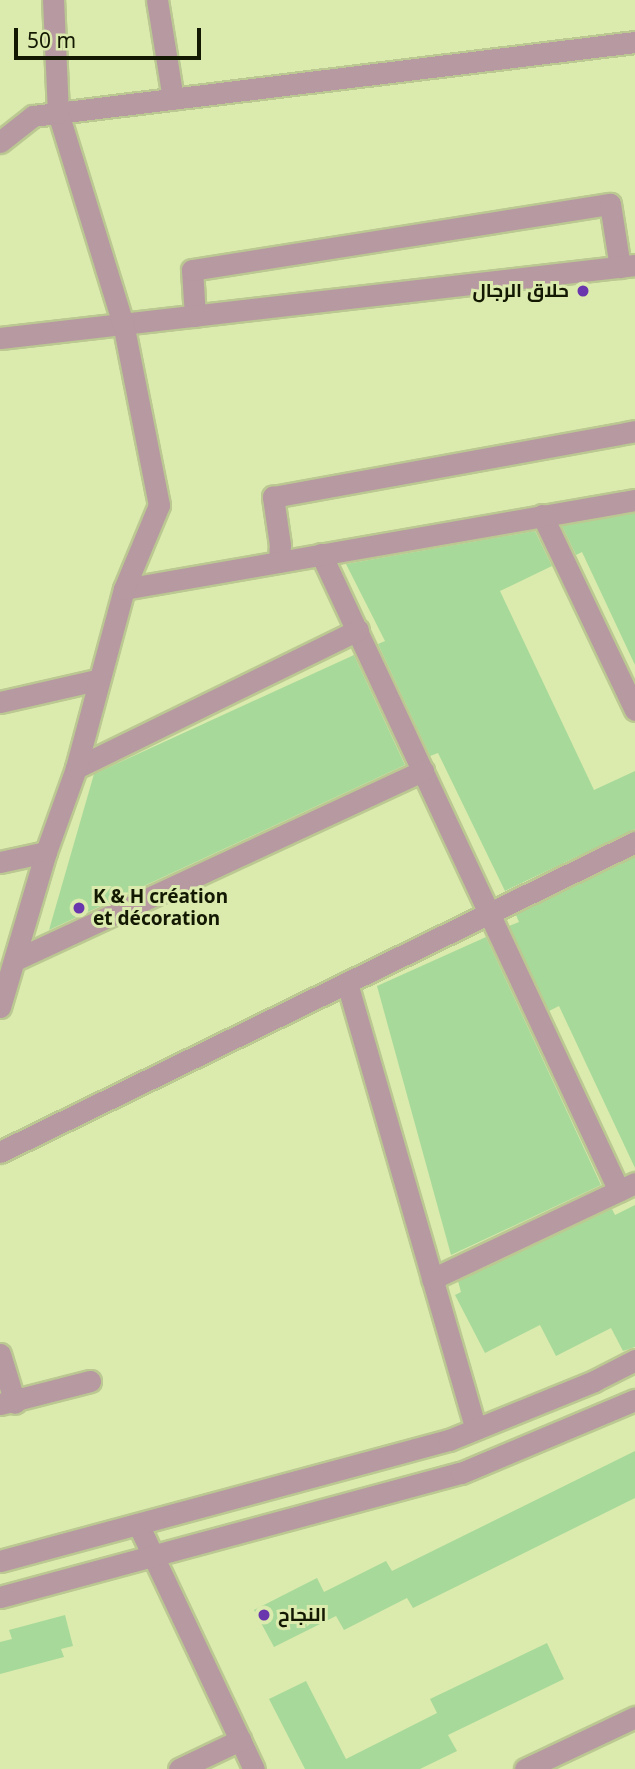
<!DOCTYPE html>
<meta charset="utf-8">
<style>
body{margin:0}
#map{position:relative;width:635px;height:1769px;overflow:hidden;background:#dbeaad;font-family:"Noto Sans",Cairo,sans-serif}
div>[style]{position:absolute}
.building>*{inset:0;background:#a7da9a}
.roads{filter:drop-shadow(2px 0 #bbc892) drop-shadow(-2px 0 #bbc892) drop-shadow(0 2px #bbc892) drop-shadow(0 -2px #bbc892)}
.minor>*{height:21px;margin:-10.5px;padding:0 10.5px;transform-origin:10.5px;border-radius:10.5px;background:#b699a1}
.tertiary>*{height:21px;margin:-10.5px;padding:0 10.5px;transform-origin:10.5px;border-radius:10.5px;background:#b699a1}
.dots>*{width:19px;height:19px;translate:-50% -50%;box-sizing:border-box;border:4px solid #dbeaad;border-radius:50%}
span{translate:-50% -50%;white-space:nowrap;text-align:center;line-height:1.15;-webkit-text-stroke:6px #dbeaad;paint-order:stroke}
.poi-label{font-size:19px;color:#131802;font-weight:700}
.right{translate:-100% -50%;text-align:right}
.left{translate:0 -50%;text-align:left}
.scale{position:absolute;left:14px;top:28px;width:187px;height:32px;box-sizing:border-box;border:4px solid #131802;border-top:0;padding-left:9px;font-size:21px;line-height:24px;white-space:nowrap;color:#131802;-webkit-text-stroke:5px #dbeaad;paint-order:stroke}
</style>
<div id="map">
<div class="building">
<div style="clip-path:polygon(635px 513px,635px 665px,582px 552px,576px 555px,562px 526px)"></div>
<div style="clip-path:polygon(535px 531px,552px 566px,500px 591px,594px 790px,635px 771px,635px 829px,505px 891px,438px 753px,430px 756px,378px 644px,385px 641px,346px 564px)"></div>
<div style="clip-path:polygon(354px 655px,405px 765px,49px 930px,94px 774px)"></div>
<div style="clip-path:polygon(635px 857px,635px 1168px,559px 1006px,549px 1011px,509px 926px,519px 922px,516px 915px)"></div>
<div style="clip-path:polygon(486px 937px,601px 1185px,451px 1255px,377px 986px)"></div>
<div style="clip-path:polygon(635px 1205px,635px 1347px,623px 1351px,611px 1328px,556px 1356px,540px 1325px,485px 1353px,455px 1295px,461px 1292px,458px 1281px,612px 1209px,615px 1215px)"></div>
<div style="clip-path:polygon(635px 1451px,635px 1498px,413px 1608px,407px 1598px,344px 1630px,336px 1616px,274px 1647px,254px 1610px,317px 1578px,324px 1592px,386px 1561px,392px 1571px)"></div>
<div style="clip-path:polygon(65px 1615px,73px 1646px,61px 1649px,64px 1657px,0 1674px,0 1642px,12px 1639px,9px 1630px)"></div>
<div style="clip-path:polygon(547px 1643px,564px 1679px,448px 1735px,457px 1751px,420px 1769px,305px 1769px,269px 1699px,306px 1681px,346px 1759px,437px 1713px,430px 1699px)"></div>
</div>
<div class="roads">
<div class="minor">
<div style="left:157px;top:0;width:100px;rotate:80.8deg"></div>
<div style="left:0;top:142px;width:42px;rotate:-38.2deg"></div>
<div style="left:33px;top:116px;width:607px;rotate:-7.01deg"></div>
<div style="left:195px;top:316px;width:46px;rotate:-93.7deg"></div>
<div style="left:192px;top:270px;width:423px;rotate:-9deg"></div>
<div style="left:610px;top:204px;width:64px;rotate:81deg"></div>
<div style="left:0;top:338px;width:639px;rotate:-6.56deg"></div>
<div style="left:542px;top:515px;width:216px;rotate:64.5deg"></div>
<div style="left:321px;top:554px;width:703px;rotate:64.93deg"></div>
<div style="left:279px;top:562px;width:17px;rotate:-87deg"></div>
<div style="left:280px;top:545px;width:49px;rotate:-98.3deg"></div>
<div style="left:273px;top:497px;width:368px;rotate:-10.3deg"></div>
<div style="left:124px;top:589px;width:519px;rotate:-9.88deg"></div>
<div style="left:0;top:702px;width:99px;rotate:-12.8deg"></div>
<div style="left:76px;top:768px;width:314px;rotate:-26.1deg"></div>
<div style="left:0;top:862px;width:47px;rotate:-12.3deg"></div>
<div style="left:15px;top:960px;width:450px;rotate:-24.9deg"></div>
<div style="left:347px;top:983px;width:464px;rotate:73.9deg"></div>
<div style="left:0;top:1007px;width:162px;rotate:-73.5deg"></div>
<div style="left:46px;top:852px;width:89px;rotate:-70.3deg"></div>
<div style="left:76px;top:768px;width:185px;rotate:-75deg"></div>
<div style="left:124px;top:589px;width:91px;rotate:-67.4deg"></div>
<div style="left:159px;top:505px;width:185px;rotate:-101.2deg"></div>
<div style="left:123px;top:324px;width:221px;rotate:-107.1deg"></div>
<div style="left:58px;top:113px;width:113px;rotate:-92.5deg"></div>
<div style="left:0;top:1152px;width:707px;rotate:-26.02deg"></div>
<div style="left:432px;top:1279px;width:225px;rotate:-25.3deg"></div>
<div style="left:0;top:1354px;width:51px;rotate:73deg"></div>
<div style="left:0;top:1404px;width:93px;rotate:-14.3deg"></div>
<div style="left:138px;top:1524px;width:271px;rotate:64.7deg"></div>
<div style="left:179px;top:1769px;width:68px;rotate:-25.4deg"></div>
<div style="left:525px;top:1769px;width:122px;rotate:-25.3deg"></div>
</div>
<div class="tertiary">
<div style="left:0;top:1561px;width:465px;rotate:-15.1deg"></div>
<div style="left:449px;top:1440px;width:157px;rotate:-22.1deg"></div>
<div style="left:594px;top:1381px;width:46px;rotate:-27.1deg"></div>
<div style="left:0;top:1597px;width:477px;rotate:-15.1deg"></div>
<div style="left:461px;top:1473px;width:189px;rotate:-22.8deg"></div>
</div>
</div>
<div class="dots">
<div style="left:583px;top:291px;background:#6a36ad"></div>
<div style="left:79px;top:908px;background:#6a36ad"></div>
<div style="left:264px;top:1615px;background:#6a36ad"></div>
</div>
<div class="poi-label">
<span class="right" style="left:569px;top:291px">حلاق الرجال</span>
<span class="left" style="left:93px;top:908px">K &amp; H création<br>et décoration</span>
<span class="left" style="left:278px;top:1615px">النجاح</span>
</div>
<div class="scale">50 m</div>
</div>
